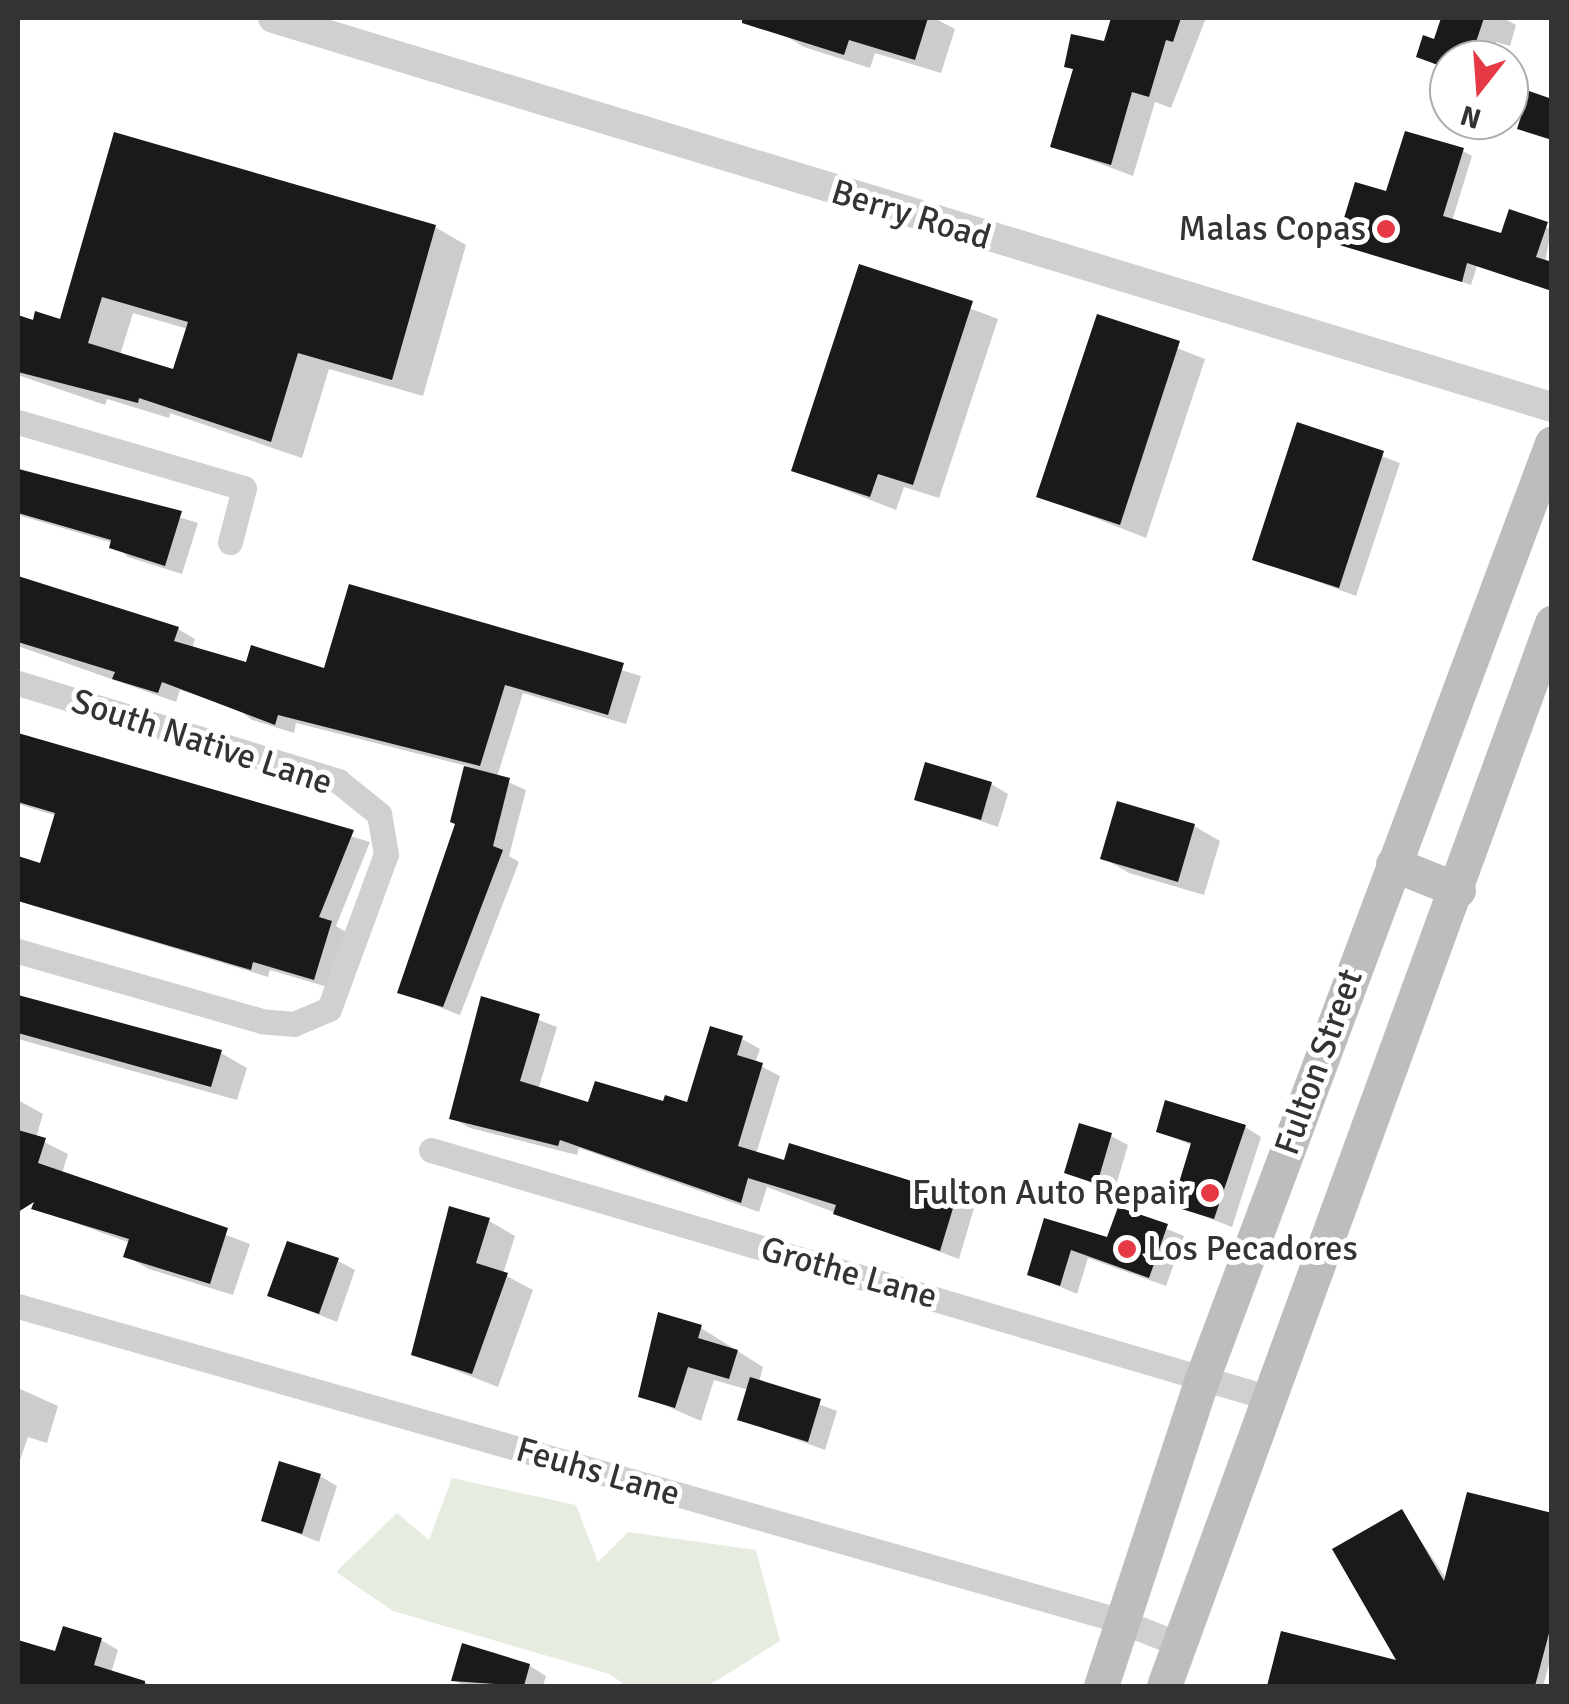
<!DOCTYPE html>
<style>
body{margin:0}
#map{position:relative;width:1569px;height:1704px;overflow:hidden;background:#fff;font-family:Signika,sans-serif}
div>[style]{position:absolute}
.green>*{inset:0;background:#e6ecdf}
.shadow>*{inset:0;background:#0003}
.building>*{inset:0;background:#1a1a1a}
.minor>*{height:25px;margin:-12.5px;padding:0 12.5px;transform-origin:12.5px;border-radius:12.5px;background:#d0d0d0}
.tertiary>*{height:30px;margin:-15px;padding:0 15px;transform-origin:15px;border-radius:15px;background:#d0d0d0}
.secondary>*{height:35px;margin:-17.5px;padding:0 17.5px;transform-origin:17.5px;border-radius:17.5px;background:#bdbdbd}
.dots>*{width:28px;height:28px;translate:-50% -50%;box-sizing:border-box;border:5px solid #fff;border-radius:50%}
span{translate:-50% -50%;white-space:nowrap;text-align:center;line-height:1.15;-webkit-text-stroke:10px #fff;paint-order:stroke}
.street-label{font-size:35px;color:#333}
.poi-label{font-size:35px;color:#333}
.right{translate:-100% -50%;text-align:right}
.left{translate:0 -50%;text-align:left}
.frame{position:absolute;inset:0;border:20px solid #333;pointer-events:none}
.north{position:absolute;left:1429px;top:40px;width:100px;height:100px;box-sizing:border-box;background:#fff;border:2px solid #adadad;border-radius:50%;rotate:197deg;font-size:28px;font-weight:700;line-height:40px;text-align:center;color:#333}
.north::after{content:'';display:block;margin:auto;width:35px;height:45px;background:#e63946;clip-path:polygon(50% 0,100% 100%,50% 72%,0 100%)}
</style>
<div id="map">
<div class="green">
<div style="clip-path:polygon(452px 1478px,576px 1505px,598px 1562px,628px 1532px,756px 1550px,780px 1641px,708px 1686px,626px 1686px,610px 1674px,393px 1611px,336px 1572px,397px 1513px,429px 1540px)"></div>
</div>
<div class="shadow">
<div style="clip-path:polygon(783px 18px,934px 18px,955px 29px,941px 73px,875px 53px,870px 68px,804px 47px,779px 32px)"></div>
<div style="clip-path:polygon(1113px 18px,1206px 18px,1171px 108px,1155px 102px,1133px 176px,1053px 146px,1075px 70px,1067px 66px,1105px 44px)"></div>
<div style="clip-path:polygon(1443px 18px,1503px 18px,1516px 25px,1510px 46px,1496px 42px,1490px 60px,1449px 60px,1449px 95px,1436px 87px,1442px 68px,1419px 56px,1436px 42px)"></div>
<div style="clip-path:polygon(evenodd,115px 136px,435px 227px,466px 245px,423px 396px,329px 369px,302px 458px,170px 413px,169px 418px,107px 399px,105px 405px,18px 375px,18px 318px,62px 322px,115px 136px,133px 313px,188px 329px,175px 372px,120px 355px,133px 313px)"></div>
<div style="clip-path:polygon(1463px 151px,1472px 156px,1452px 221px,1502px 236px,1552px 227px,1545px 262px,1552px 265px,1552px 291px,1477px 266px,1471px 285px,1339px 243px,1388px 194px)"></div>
<div style="clip-path:polygon(861px 267px,998px 319px,939px 498px,904px 487px,896px 510px,794px 470px)"></div>
<div style="clip-path:polygon(1098px 317px,1205px 359px,1146px 538px,1039px 496px)"></div>
<div style="clip-path:polygon(1299px 425px,1400px 463px,1356px 596px,1255px 558px)"></div>
<div style="clip-path:polygon(18px 468px,198px 523px,182px 574px,128px 557px,113px 543px,18px 515px)"></div>
<div style="clip-path:polygon(18px 579px,178px 629px,195px 639px,192px 649px,248px 666px,326px 671px,351px 588px,641px 676px,626px 724px,523px 693px,497px 777px,526px 790px,509px 856px,519px 862px,460px 1015px,400px 992px,458px 824px,452px 821px,467px 766px,296px 723px,294px 733px,252px 720px,235px 707px,180px 690px,176px 702px,18px 646px)"></div>
<div style="clip-path:polygon(18px 736px,370px 842px,336px 926px,348px 933px,331px 988px,270px 970px,268px 977px,18px 901px,18px 859px,42px 866px,57px 816px,18px 804px)"></div>
<div style="clip-path:polygon(991px 784px,1008px 794px,998px 827px,917px 799px)"></div>
<div style="clip-path:polygon(1194px 826px,1220px 841px,1204px 895px,1129px 873px,1103px 858px)"></div>
<div style="clip-path:polygon(18px 998px,221px 1053px,247px 1068px,237px 1100px,18px 1039px)"></div>
<div style="clip-path:polygon(483px 999px,557px 1027px,538px 1090px,590px 1106px,688px 1105px,742px 1039px,760px 1049px,755px 1063px,780px 1076px,756px 1154px,786px 1163px,791px 1146px,956px 1197px,974px 1208px,959px 1259px,767px 1187px,759px 1212px,579px 1148px,577px 1155px,470px 1128px,452px 1118px)"></div>
<div style="clip-path:polygon(18px 1100px,43px 1114px,36px 1138px,68px 1154px,62px 1173px,250px 1244px,233px 1295px,149px 1269px,126px 1256px,130px 1243px,34px 1208px,41px 1186px,18px 1179px)"></div>
<div style="clip-path:polygon(1245px 1127px,1261px 1137px,1232px 1227px,1175px 1205px,1193px 1146px,1159px 1131px)"></div>
<div style="clip-path:polygon(1111px 1136px,1128px 1145px,1114px 1192px,1067px 1172px)"></div>
<div style="clip-path:polygon(1120px 1210px,1184px 1236px,1166px 1286px,1088px 1258px,1077px 1294px,1030px 1274px,1046px 1221px,1109px 1240px)"></div>
<div style="clip-path:polygon(489px 1221px,515px 1236px,503px 1274px,533px 1290px,498px 1387px,414px 1354px)"></div>
<div style="clip-path:polygon(338px 1261px,355px 1270px,337px 1322px,270px 1295px)"></div>
<div style="clip-path:polygon(701px 1328px,763px 1367px,759px 1382px,837px 1411px,825px 1450px,740px 1419px,749px 1390px,714px 1380px,701px 1421px,641px 1395px)"></div>
<div style="clip-path:polygon(18px 1388px,58px 1406px,47px 1443px,28px 1437px,20px 1460px)"></div>
<div style="clip-path:polygon(320px 1476px,337px 1486px,319px 1542px,264px 1520px)"></div>
<div style="clip-path:polygon(1402px 1512px,1447px 1580px,1552px 1516px,1552px 1654px,1543px 1686px,1269px 1686px,1283px 1634px,1401px 1664px)"></div>
<div style="clip-path:polygon(101px 1640px,118px 1650px,111px 1673px,156px 1686px,18px 1686px,18px 1642px,57px 1654px)"></div>
<div style="clip-path:polygon(464px 1646px,530px 1666px,546px 1676px,543px 1686px,465px 1686px,454px 1680px)"></div>
</div>
<div class="building">
<div style="clip-path:polygon(742px 18px,928px 18px,915px 60px,849px 40px,844px 55px,742px 23px)"></div>
<div style="clip-path:polygon(1111px 18px,1181px 18px,1173px 42px,1166px 40px,1149px 97px,1132px 92px,1111px 165px,1050px 147px,1073px 69px,1064px 67px,1071px 34px,1104px 41px)"></div>
<div style="clip-path:polygon(1441px 18px,1484px 18px,1470px 60px,1449px 60px,1449px 69px,1416px 57px,1423px 35px,1434px 39px)"></div>
<div style="clip-path:polygon(1529px 91px,1552px 99px,1552px 140px,1517px 129px)"></div>
<div style="clip-path:polygon(1405px 131px,1464px 148px,1443px 216px,1501px 233px,1509px 209px,1548px 222px,1536px 257px,1552px 262px,1552px 291px,1467px 263px,1462px 282px,1336px 244px,1355px 182px,1386px 191px)"></div>
<div style="clip-path:polygon(evenodd,114px 132px,436px 225px,392px 380px,298px 353px,271px 442px,139px 398px,138px 403px,18px 372px,18px 315px,33px 320px,35px 311px,60px 319px,114px 132px,102px 297px,188px 322px,173px 369px,88px 343px,102px 297px)"></div>
<div style="clip-path:polygon(859px 264px,973px 301px,913px 485px,878px 474px,870px 497px,791px 471px)"></div>
<div style="clip-path:polygon(1097px 314px,1180px 341px,1120px 525px,1036px 497px)"></div>
<div style="clip-path:polygon(1297px 422px,1384px 451px,1339px 588px,1252px 560px)"></div>
<div style="clip-path:polygon(18px 469px,182px 511px,165px 566px,109px 548px,111px 540px,18px 513px)"></div>
<div style="clip-path:polygon(18px 576px,179px 627px,174px 641px,246px 662px,251px 645px,324px 668px,349px 584px,624px 663px,608px 715px,505px 685px,480px 766px,278px 715px,275px 725px,162px 682px,158px 693px,112px 679px,115px 672px,18px 642px)"></div>
<div style="clip-path:polygon(18px 733px,354px 830px,319px 917px,332px 921px,314px 980px,253px 962px,251px 970px,18px 901px,18px 856px,40px 863px,55px 813px,18px 802px)"></div>
<div style="clip-path:polygon(925px 762px,992px 782px,981px 820px,914px 800px)"></div>
<div style="clip-path:polygon(464px 766px,510px 778px,493px 846px,503px 850px,443px 1007px,397px 993px,455px 824px,450px 822px)"></div>
<div style="clip-path:polygon(1117px 801px,1195px 824px,1178px 882px,1100px 859px)"></div>
<div style="clip-path:polygon(18px 995px,222px 1050px,211px 1087px,18px 1033px)"></div>
<div style="clip-path:polygon(481px 996px,540px 1014px,520px 1081px,588px 1102px,595px 1081px,663px 1101px,665px 1095px,687px 1102px,710px 1026px,743px 1036px,737px 1055px,763px 1063px,738px 1146px,784px 1160px,789px 1143px,957px 1195px,940px 1251px,833px 1214px,836px 1205px,748px 1178px,741px 1203px,560px 1140px,558px 1146px,449px 1119px)"></div>
<div style="clip-path:polygon(1165px 1100px,1246px 1125px,1214px 1219px,1172px 1206px,1191px 1143px,1156px 1132px)"></div>
<div style="clip-path:polygon(1079px 1123px,1112px 1133px,1097px 1184px,1064px 1173px)"></div>
<div style="clip-path:polygon(18px 1130px,46px 1138px,38px 1163px,228px 1228px,210px 1284px,123px 1257px,129px 1239px,31px 1209px,34px 1202px,18px 1212px)"></div>
<div style="clip-path:polygon(449px 1206px,490px 1218px,476px 1263px,508px 1273px,472px 1374px,411px 1355px)"></div>
<div style="clip-path:polygon(1118px 1207px,1168px 1224px,1149px 1278px,1071px 1250px,1060px 1286px,1027px 1275px,1044px 1218px,1107px 1237px)"></div>
<div style="clip-path:polygon(287px 1241px,339px 1258px,319px 1314px,267px 1296px)"></div>
<div style="clip-path:polygon(658px 1312px,702px 1325px,698px 1338px,738px 1350px,729px 1379px,688px 1367px,675px 1408px,638px 1397px)"></div>
<div style="clip-path:polygon(750px 1377px,821px 1399px,808px 1442px,737px 1420px)"></div>
<div style="clip-path:polygon(279px 1461px,321px 1474px,302px 1534px,261px 1521px)"></div>
<div style="clip-path:polygon(1467px 1492px,1552px 1513px,1552px 1622px,1535px 1686px,1267px 1686px,1281px 1631px,1396px 1660px,1332px 1549px,1402px 1509px,1444px 1581px)"></div>
<div style="clip-path:polygon(63px 1626px,102px 1638px,94px 1665px,145px 1681px,145px 1686px,18px 1686px,18px 1640px,55px 1651px)"></div>
<div style="clip-path:polygon(462px 1643px,530px 1664px,524px 1686px,451px 1681px)"></div>
</div>
<div class="minor">
<div style="left:18px;top:422px;width:235px;rotate:16.3deg"></div>
<div style="left:244px;top:488px;width:56px;rotate:104.5deg"></div>
<div style="left:18px;top:683px;width:335px;rotate:17deg"></div>
<div style="left:338px;top:781px;width:53px;rotate:38.8deg"></div>
<div style="left:379px;top:814px;width:41px;rotate:80.1deg"></div>
<div style="left:386px;top:854px;width:165px;rotate:110.2deg"></div>
<div style="left:329px;top:1009px;width:38px;rotate:157deg"></div>
<div style="left:294px;top:1024px;width:32px;rotate:-175deg"></div>
<div style="left:262px;top:1021px;width:254px;rotate:-164deg"></div>
<div style="left:431px;top:1150px;width:871px;rotate:16.48deg"></div>
<div style="left:18px;top:1306px;width:1144px;rotate:15.93deg"></div>
<div style="left:1118px;top:1620px;width:62px;rotate:21.6deg"></div>
</div>
<div class="tertiary">
<div style="left:273px;top:18px;width:1337px;rotate:16.92deg"></div>
</div>
<div class="secondary">
<div style="left:1393px;top:864px;width:70px;rotate:21.8deg"></div>
<div style="left:1101px;top:1686px;width:326px;rotate:-71.8deg"></div>
<div style="left:1203px;top:1376px;width:996px;rotate:-69.49deg"></div>
<div style="left:1164px;top:1686px;width:1132px;rotate:-69.95deg"></div>
</div>
<div class="dots">
<div style="left:1386px;top:229px;background:#e63946"></div>
<div style="left:1210px;top:1193px;background:#e63946"></div>
<div style="left:1127px;top:1249px;background:#e63946"></div>
</div>
<div class="street-label">
<span style="left:911px;top:215px;rotate:17deg">Berry Road</span>
<span style="left:202px;top:742px;rotate:18deg">South Native Lane</span>
<span style="left:1319px;top:1062px;rotate:-70deg">Fulton Street</span>
<span style="left:849px;top:1273px;rotate:16deg">Grothe Lane</span>
<span style="left:598px;top:1472px;rotate:16deg">Feuhs Lane</span>
</div>
<div class="poi-label">
<span class="right" style="left:1366px;top:229px">Malas Copas</span>
<span class="right" style="left:1190px;top:1193px">Fulton Auto Repair</span>
<span class="left" style="left:1147px;top:1249px">Los Pecadores</span>
</div>
<div class="frame"></div>
<div class="north">N</div>
</div>
